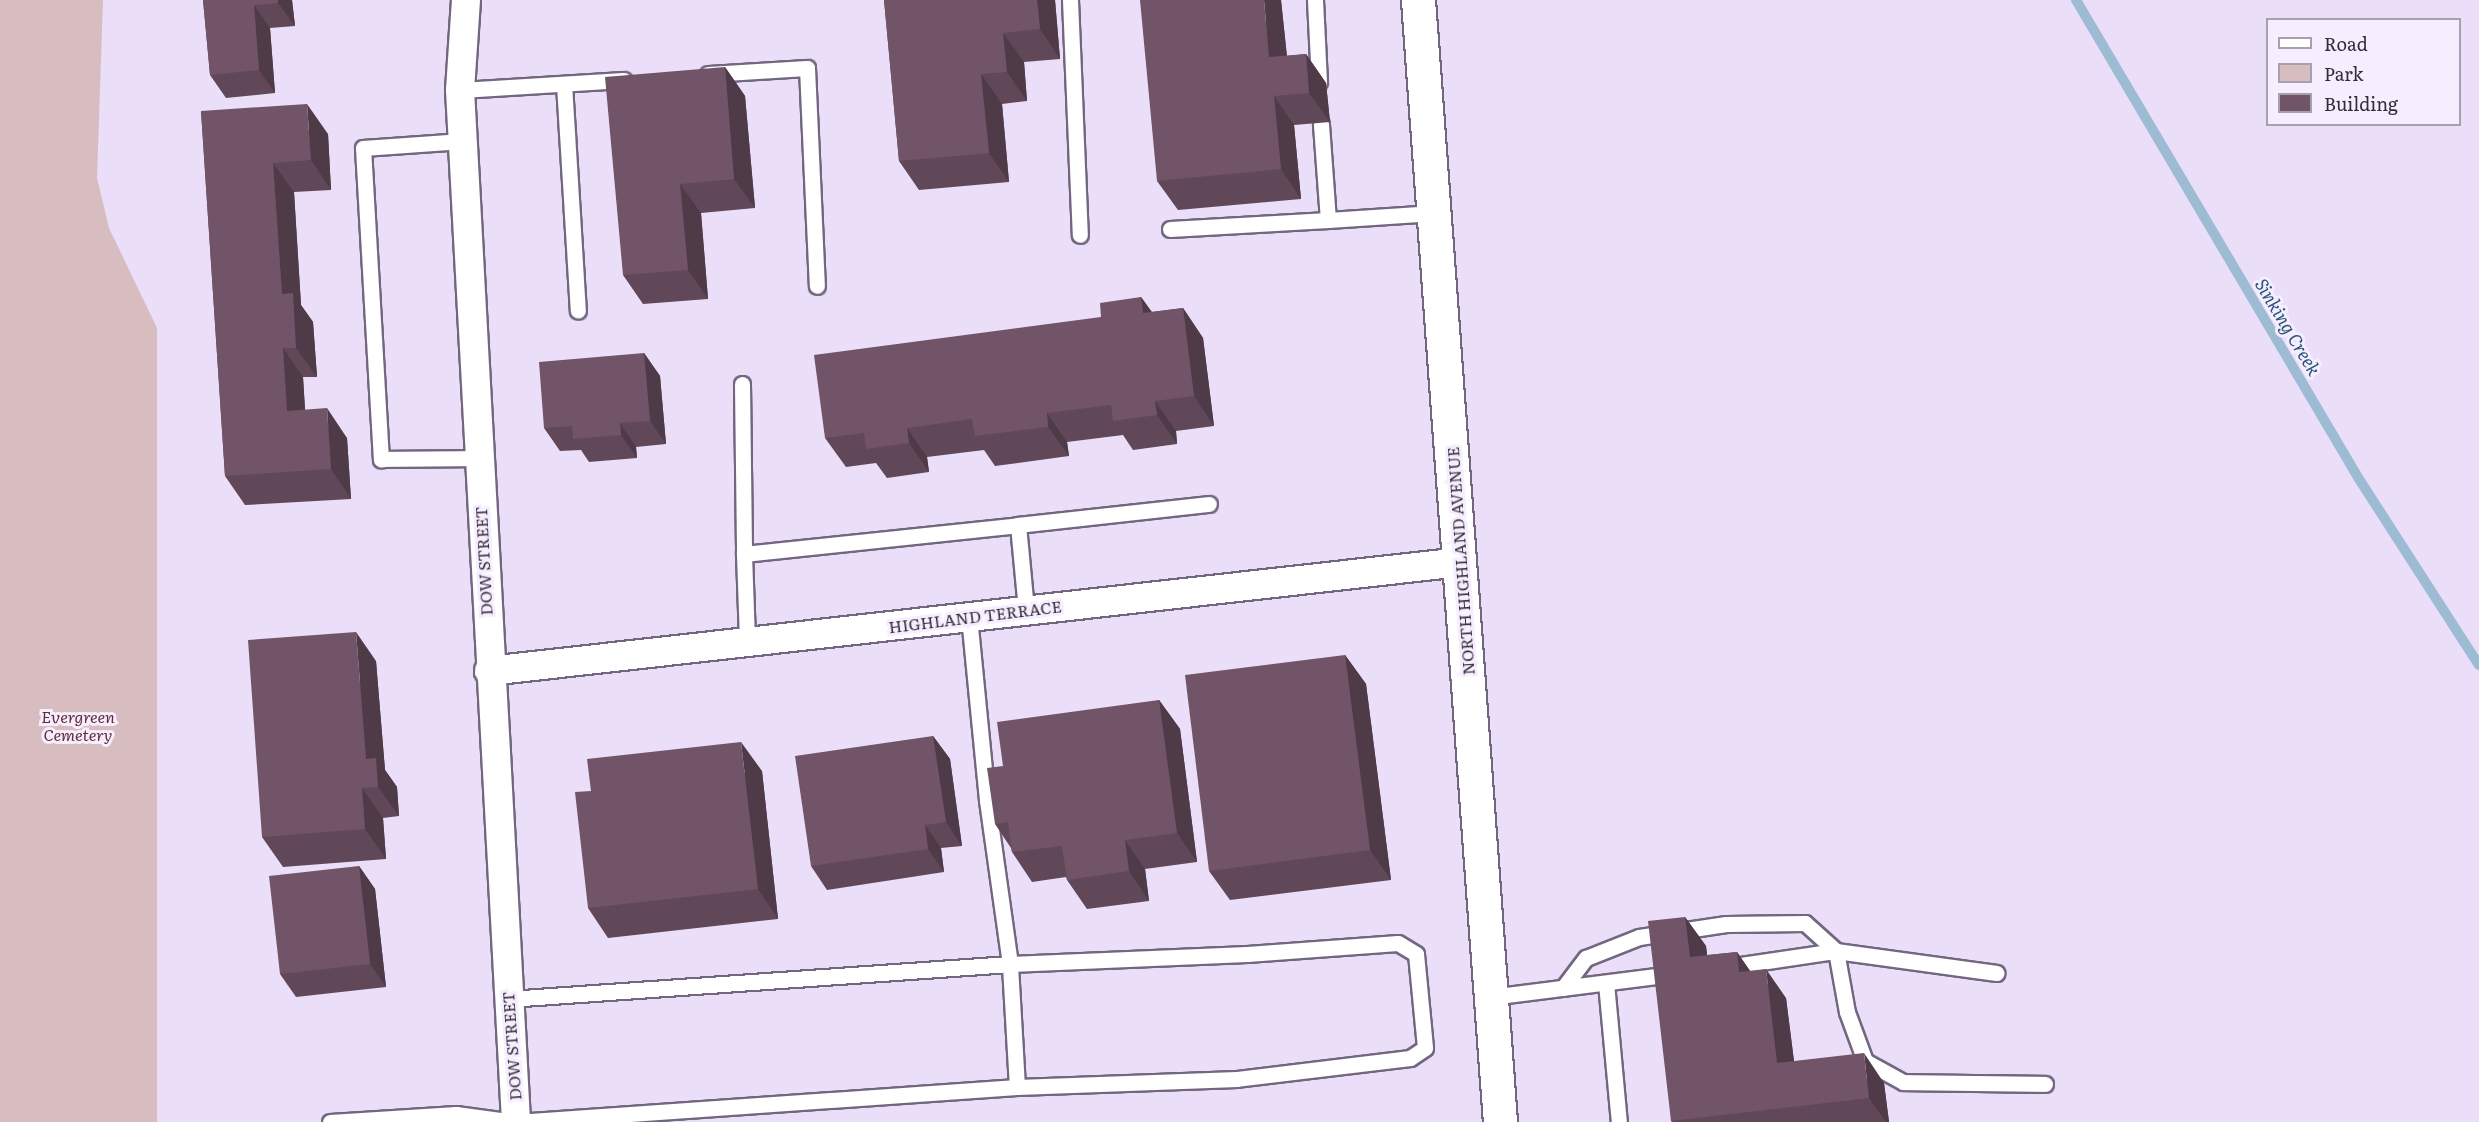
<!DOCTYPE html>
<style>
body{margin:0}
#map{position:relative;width:2479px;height:1122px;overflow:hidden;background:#ebdef9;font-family:Literata,serif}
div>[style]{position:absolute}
.green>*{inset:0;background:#d7bdc0}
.stream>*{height:10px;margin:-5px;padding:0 5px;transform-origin:5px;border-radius:5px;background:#9ebbd4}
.roads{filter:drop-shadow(2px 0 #73677f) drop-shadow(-2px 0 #73677f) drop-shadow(0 2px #73677f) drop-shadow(0 -2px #73677f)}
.lane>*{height:15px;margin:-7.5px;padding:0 7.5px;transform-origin:7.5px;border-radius:7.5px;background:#fff}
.street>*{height:28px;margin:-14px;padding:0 14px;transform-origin:14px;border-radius:14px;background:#fff}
.secondary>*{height:33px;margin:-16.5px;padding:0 16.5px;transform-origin:16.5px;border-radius:16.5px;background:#fff}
.wall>*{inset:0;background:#614859}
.shaded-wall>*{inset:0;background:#4f3b48}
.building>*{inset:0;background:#715467}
span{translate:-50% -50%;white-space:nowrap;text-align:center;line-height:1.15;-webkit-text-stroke:6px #f6edfe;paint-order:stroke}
.street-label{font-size:16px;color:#322d38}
.park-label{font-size:16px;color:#612c35;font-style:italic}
.water-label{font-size:18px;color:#285579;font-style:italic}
.legend{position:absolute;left:2266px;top:18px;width:195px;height:108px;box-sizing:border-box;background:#f6edfe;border:2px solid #a8a0af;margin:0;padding:8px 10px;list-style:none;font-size:18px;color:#322d38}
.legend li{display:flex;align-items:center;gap:12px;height:30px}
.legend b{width:30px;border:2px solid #a8a0af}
</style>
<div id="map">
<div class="green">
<div style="clip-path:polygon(0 0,103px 0,97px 178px,109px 228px,157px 328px,157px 1122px,0 1122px)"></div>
</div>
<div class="stream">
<div style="left:2076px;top:0;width:556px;rotate:59.42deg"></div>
<div style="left:2359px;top:479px;width:221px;rotate:57.2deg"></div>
</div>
<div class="roads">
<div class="lane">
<div style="left:1070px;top:0;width:235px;rotate:87.6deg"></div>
<div style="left:1315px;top:0;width:82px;rotate:87.2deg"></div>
<div style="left:708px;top:74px;width:99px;rotate:-3.5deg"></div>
<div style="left:807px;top:68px;width:218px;rotate:87.4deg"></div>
<div style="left:564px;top:84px;width:227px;rotate:86.5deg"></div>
<div style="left:460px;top:90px;width:164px;rotate:-3.5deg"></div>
<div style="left:462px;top:141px;width:99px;rotate:176deg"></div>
<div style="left:363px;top:148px;width:312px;rotate:86.7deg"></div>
<div style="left:381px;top:459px;width:97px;rotate:-0.6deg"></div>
<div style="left:1328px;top:220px;width:106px;rotate:-3.8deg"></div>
<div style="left:1170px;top:229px;width:158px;rotate:-3.3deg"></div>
<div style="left:1328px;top:220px;width:96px;rotate:-94.2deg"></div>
<div style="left:742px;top:384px;width:170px;rotate:89.3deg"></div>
<div style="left:744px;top:554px;width:276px;rotate:-6deg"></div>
<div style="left:1018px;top:525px;width:85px;rotate:84.6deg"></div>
<div style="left:1018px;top:525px;width:192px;rotate:-6.3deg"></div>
<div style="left:744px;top:554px;width:88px;rotate:88deg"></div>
<div style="left:1727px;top:967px;width:110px;rotate:-8.4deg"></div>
<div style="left:1836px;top:951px;width:162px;rotate:7.8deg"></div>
<div style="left:1606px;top:983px;width:140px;rotate:84.7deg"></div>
<div style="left:1563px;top:988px;width:38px;rotate:-53deg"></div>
<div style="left:1586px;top:958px;width:57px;rotate:-21.6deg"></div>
<div style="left:1639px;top:937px;width:88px;rotate:-8.5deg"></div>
<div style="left:1726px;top:924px;width:79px;rotate:-0.7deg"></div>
<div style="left:1805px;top:923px;width:42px;rotate:42.1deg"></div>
<div style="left:1836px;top:951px;width:62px;rotate:79.8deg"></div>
<div style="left:1847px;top:1012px;width:52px;rotate:69.8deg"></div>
<div style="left:1865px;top:1061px;width:43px;rotate:28.9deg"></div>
<div style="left:1903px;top:1082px;width:142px;rotate:0.8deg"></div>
<div style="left:1490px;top:997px;width:182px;rotate:-7.2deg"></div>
<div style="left:508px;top:999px;width:503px;rotate:-3.99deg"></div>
<div style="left:1010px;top:964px;width:237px;rotate:-2.4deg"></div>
<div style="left:1247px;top:954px;width:151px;rotate:-4.2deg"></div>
<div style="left:1398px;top:943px;width:21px;rotate:31deg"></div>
<div style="left:1416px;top:954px;width:94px;rotate:84.5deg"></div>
<div style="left:1425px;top:1048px;width:18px;rotate:146deg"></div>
<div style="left:1410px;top:1058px;width:174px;rotate:173.1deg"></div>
<div style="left:1237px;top:1079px;width:220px;rotate:177.9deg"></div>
<div style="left:1017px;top:1087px;width:123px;rotate:-93.3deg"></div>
<div style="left:1010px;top:964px;width:166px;rotate:-98deg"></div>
<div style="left:987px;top:800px;width:185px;rotate:-95.6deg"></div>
<div style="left:330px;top:1122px;width:126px;rotate:-3.6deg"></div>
<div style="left:456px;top:1122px;width:8px;rotate:-90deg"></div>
<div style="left:456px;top:1114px;width:61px;rotate:7.6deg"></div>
<div style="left:516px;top:1122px;width:502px;rotate:-4deg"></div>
</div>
<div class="street">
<div style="left:466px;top:0;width:90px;rotate:93.8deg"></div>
<div style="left:460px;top:90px;width:1034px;rotate:86.89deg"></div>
<div style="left:489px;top:671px;width:978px;rotate:-6.4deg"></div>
</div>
<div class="secondary">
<div style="left:1418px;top:0;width:1125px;rotate:85.82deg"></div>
</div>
</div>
<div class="wall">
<div style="clip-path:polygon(203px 0,292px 0,295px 26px,270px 28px,275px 93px,226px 98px,210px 75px)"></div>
<div style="clip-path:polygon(884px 0,1055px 0,1060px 59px,1024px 62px,1027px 101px,1002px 104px,1009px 182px,919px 190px,899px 161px)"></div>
<div style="clip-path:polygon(1281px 0,1287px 56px,1306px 54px,1326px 83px,1330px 122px,1294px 125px,1301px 199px,1178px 210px,1157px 181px)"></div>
<div style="clip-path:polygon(725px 67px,745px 96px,755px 208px,701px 213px,708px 299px,643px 304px,623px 275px)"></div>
<div style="clip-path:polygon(201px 111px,328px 134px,331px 190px,294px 192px,301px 305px,313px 322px,317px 377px,303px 377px,305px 410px,347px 438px,351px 499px,245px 505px,225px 476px)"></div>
<div style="clip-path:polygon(1141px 297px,1152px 312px,1183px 308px,1203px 338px,1214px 426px,1176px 431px,1177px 444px,1133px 450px,1123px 435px,1067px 442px,1069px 456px,995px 466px,984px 450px,927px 457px,929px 472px,887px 478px,876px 463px,846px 467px,825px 438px,1101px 317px)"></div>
<div style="clip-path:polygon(644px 353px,660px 376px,666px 444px,636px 447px,637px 458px,589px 462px,581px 450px,560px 451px,544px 428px)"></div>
<div style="clip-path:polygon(1345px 655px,1366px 684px,1391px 880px,1230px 900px,1209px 871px)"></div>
<div style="clip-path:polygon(376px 661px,385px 770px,397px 787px,399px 816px,383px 818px,386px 859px,283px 867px,262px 837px)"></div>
<div style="clip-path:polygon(1159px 700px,1180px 729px,1197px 862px,1145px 869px,1149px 901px,1087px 909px,1067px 880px,1066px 877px,1032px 882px,1012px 852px,1011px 848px,995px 824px,1003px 766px)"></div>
<div style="clip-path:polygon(933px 736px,950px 759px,962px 846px,941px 848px,944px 872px,827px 890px,811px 866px)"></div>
<div style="clip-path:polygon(762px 771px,778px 919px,608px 938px,588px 908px,591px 791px)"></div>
<div style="clip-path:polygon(359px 866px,375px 889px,386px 987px,296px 997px,280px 974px)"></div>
<div style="clip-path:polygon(1685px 917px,1706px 946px,1707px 955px,1737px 952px,1750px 971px,1786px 998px,1794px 1061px,1884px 1083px,1889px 1122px,1672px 1122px,1671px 1121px)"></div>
</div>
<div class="shaded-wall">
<div style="clip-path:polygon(278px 0,292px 0,295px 26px,278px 3px)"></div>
<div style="clip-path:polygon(1037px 0,1055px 0,1060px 59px,1040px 29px)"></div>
<div style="clip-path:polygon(1264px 0,1281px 0,1290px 87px,1269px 57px)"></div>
<div style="clip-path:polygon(254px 5px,270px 28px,275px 93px,259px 70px)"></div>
<div style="clip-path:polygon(1003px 33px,1024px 62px,1027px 101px,1007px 72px)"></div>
<div style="clip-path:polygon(1306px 54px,1326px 83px,1330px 122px,1309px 93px)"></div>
<div style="clip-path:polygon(725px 67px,745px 96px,755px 208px,734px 179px)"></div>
<div style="clip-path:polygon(981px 74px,1002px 104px,1009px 182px,989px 153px)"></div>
<div style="clip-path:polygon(1274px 96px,1294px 125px,1301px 199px,1281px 169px)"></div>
<div style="clip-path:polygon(307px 104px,328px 134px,331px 190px,311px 160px)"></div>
<div style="clip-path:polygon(273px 163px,294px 192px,301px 305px,313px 322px,317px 377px,296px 348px,282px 294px)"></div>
<div style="clip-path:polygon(680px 184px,701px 213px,708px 299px,688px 270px)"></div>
<div style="clip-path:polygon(1141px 297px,1162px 327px,1143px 313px)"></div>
<div style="clip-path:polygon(1183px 308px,1203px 338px,1214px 426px,1194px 396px)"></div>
<div style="clip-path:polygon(283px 348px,303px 377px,307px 440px,287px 411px)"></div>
<div style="clip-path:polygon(644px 353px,660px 376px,666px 444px,650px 421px)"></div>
<div style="clip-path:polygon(1155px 401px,1176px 431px,1177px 444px,1157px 415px)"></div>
<div style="clip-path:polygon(327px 408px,347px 438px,351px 499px,331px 469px)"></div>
<div style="clip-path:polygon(1047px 413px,1067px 442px,1069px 456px,1048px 427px)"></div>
<div style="clip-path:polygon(620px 423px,636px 447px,637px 458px,621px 435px)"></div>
<div style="clip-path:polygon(907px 428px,927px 457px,929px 472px,909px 443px)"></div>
<div style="clip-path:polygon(356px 632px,376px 661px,385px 770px,397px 787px,399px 816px,378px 787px,366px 759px)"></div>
<div style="clip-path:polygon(1345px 655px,1366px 684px,1391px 880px,1370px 850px)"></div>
<div style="clip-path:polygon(1159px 700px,1180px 729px,1197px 862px,1177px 833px)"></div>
<div style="clip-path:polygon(933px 736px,950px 759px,962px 846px,946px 822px)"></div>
<div style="clip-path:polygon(741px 742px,762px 771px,778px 919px,758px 889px)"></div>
<div style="clip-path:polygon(362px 788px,383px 818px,386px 859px,365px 829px)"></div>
<div style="clip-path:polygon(925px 825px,941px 848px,944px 872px,928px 849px)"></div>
<div style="clip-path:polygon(1125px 840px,1145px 869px,1149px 901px,1129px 871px)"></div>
<div style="clip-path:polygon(359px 866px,375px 889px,386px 987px,370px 964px)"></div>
<div style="clip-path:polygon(1685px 917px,1706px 946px,1711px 986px,1690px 957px)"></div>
<div style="clip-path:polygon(1737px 952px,1757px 981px,1739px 972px)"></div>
<div style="clip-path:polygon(1766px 969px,1786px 998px,1798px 1093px,1777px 1063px)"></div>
<div style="clip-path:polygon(1864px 1053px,1884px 1083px,1889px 1122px,1886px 1122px,1869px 1098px)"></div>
</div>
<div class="building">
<div style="clip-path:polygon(203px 0,278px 0,278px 3px,254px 5px,259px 70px,210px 75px)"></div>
<div style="clip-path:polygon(884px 0,1037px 0,1040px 29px,1003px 33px,1007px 72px,981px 74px,989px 153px,899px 161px)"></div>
<div style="clip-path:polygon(1140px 0,1264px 0,1269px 57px,1306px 54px,1309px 93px,1274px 96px,1281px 169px,1157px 181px)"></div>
<div style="clip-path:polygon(725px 67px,734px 179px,680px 184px,688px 270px,623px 275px,605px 77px)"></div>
<div style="clip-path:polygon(307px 104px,311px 160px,273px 163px,282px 294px,293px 293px,296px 348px,283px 348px,287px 411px,327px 408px,331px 469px,225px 476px,201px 111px)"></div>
<div style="clip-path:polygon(1141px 297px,1143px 313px,1183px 308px,1194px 396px,1155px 401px,1157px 415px,1113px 421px,1111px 405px,1047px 413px,1048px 427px,975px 436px,972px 419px,907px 428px,909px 443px,866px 449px,864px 433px,825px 438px,814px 355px,1101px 317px,1100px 303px)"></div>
<div style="clip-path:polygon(644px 353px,650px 421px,620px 423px,621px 435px,573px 439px,572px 426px,544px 428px,539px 362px)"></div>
<div style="clip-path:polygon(356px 632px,366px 759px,376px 758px,378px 787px,362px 788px,365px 829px,262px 837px,248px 640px)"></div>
<div style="clip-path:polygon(1345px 655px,1370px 850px,1209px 871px,1185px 675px)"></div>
<div style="clip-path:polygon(1159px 700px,1177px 833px,1125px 840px,1129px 871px,1067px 880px,1062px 846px,1012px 852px,1008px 822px,995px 824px,987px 768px,1003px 766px,997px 722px)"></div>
<div style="clip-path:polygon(933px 736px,946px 822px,925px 825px,928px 849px,811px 866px,795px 756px)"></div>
<div style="clip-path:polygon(741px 742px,758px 889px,588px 908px,575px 792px,591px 791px,587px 759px)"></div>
<div style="clip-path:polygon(359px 866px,370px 964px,280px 974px,269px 876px)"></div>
<div style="clip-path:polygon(1685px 917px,1690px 957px,1737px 952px,1739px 972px,1766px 969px,1777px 1063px,1864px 1053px,1869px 1098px,1671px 1121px,1648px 921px)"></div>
</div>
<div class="street-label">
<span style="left:483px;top:561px;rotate:-93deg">DOW STREET</span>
<span style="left:1460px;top:561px;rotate:-94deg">NORTH HIGHLAND AVENUE</span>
<span style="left:975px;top:616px;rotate:-7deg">HIGHLAND TERRACE</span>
<span style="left:511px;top:1046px;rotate:-94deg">DOW STREET</span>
</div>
<div class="park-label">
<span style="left:78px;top:725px">Evergreen<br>Cemetery</span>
</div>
<div class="water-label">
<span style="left:2288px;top:327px;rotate:59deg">Sinking Creek</span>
</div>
<ul class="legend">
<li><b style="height:8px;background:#fff"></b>Road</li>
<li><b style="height:16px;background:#d7bdc0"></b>Park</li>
<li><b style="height:16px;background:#715467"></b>Building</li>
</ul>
</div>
